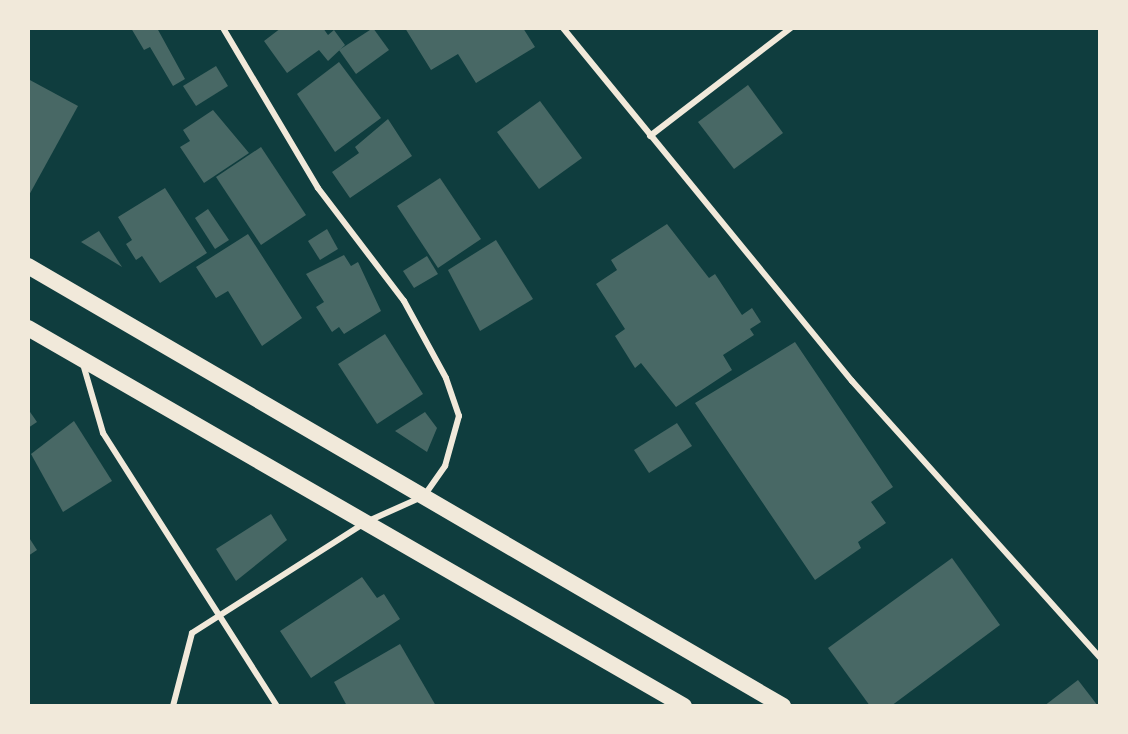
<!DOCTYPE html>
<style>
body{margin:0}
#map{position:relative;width:1128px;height:734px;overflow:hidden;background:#0f3d3e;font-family:Literata,serif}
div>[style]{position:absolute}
.building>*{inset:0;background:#486865}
.minor>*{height:6px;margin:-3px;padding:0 3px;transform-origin:3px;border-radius:3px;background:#f1e9da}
.trunk>*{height:16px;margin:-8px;padding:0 8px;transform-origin:8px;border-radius:8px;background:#f1e9da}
span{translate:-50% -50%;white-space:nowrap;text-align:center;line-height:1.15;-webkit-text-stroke:4.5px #f1e9da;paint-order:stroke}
.frame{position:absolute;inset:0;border:30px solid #f1e9da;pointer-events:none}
</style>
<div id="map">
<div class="building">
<div style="clip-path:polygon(131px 28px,157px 28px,185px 79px,173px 86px,150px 47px,144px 50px)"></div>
<div style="clip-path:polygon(281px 28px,323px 28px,328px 35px,334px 30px,345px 45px,328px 61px,319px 50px,287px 73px,264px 41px)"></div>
<div style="clip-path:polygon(373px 28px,389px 50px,356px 74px,339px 50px)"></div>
<div style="clip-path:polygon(405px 28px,523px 28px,535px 47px,476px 83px,458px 54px,431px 70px)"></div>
<div style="clip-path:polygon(339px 62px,381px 118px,335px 152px,297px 94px)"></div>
<div style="clip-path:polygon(216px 66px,228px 86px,196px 106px,183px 86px)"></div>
<div style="clip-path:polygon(28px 79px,78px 106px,28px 197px)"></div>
<div style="clip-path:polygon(748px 85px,783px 133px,734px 169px,698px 122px)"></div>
<div style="clip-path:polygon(540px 101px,582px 158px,539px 189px,497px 132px)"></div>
<div style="clip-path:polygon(213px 110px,249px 153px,204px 183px,180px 147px,190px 141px,183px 130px)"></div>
<div style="clip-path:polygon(388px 119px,412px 156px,350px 198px,332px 172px,359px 153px,355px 147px)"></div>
<div style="clip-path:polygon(261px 147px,306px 215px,261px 245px,216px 177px)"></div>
<div style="clip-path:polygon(440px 178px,481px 239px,438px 268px,397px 206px)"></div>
<div style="clip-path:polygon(165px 188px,207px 253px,160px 283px,142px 256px,136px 260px,126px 244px,132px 240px,118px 217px)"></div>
<div style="clip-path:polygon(208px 209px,229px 240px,215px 249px,195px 218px)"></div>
<div style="clip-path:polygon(667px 224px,709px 278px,715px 274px,742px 315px,752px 308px,761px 322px,750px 329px,754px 335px,723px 355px,732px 370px,676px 407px,641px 363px,635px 368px,615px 336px,625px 329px,596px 284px,617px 270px,611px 260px)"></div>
<div style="clip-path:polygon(327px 229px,338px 249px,320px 260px,308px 241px)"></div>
<div style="clip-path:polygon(99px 231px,122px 267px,81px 242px)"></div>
<div style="clip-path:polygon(248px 234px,302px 318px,262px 346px,228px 291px,216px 298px,196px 267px)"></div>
<div style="clip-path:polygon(496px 240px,533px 299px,480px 331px,448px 270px)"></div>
<div style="clip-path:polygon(344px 255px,351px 266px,358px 262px,381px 311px,344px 334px,339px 327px,332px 332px,316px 307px,324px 302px,306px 274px)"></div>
<div style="clip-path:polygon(427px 256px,438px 274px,414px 288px,403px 271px)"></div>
<div style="clip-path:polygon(385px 334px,423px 394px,377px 424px,338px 364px)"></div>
<div style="clip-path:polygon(795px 342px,893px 487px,871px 502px,886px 523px,858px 542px,861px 548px,815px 580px,695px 403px)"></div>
<div style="clip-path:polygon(28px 409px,37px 422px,28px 428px)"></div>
<div style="clip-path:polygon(425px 412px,437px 428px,427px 452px,395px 431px)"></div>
<div style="clip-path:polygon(74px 421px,112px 481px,63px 512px,31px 454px)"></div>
<div style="clip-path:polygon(677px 423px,692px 446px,649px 473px,634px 450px)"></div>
<div style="clip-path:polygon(271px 514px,287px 540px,236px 581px,216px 549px)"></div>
<div style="clip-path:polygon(28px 536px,37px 550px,28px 556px)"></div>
<div style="clip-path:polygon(952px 558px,1000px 625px,891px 706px,870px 706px,828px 648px)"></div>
<div style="clip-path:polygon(362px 577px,377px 598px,384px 594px,400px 619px,311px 678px,280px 631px)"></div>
<div style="clip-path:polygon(400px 644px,436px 706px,347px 706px,334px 682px)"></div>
<div style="clip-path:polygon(1078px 680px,1098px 706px,1044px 706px)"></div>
</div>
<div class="minor">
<div style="left:563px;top:28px;width:456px;rotate:50.7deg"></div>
<div style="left:852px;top:381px;width:371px;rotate:48.1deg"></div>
<div style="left:650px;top:136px;width:178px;rotate:-37.5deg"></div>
<div style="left:83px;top:364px;width:72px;rotate:73.8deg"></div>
<div style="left:103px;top:433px;width:324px;rotate:57.5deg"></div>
<div style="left:173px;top:706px;width:75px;rotate:-75.4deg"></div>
<div style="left:192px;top:633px;width:206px;rotate:-32.5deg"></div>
<div style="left:366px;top:522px;width:64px;rotate:-24.1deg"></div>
<div style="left:424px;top:496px;width:37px;rotate:-55deg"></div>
<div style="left:445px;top:466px;width:52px;rotate:-74.4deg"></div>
<div style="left:459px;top:416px;width:40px;rotate:-108.9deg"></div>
<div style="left:446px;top:378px;width:88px;rotate:-118.6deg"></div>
<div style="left:404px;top:301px;width:142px;rotate:-127.3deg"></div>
<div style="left:318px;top:188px;width:186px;rotate:-120.7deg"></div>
</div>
<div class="trunk">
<div style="left:28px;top:266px;width:874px;rotate:30.23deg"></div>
<div style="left:28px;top:328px;width:757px;rotate:29.95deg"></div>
</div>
<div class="frame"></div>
</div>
